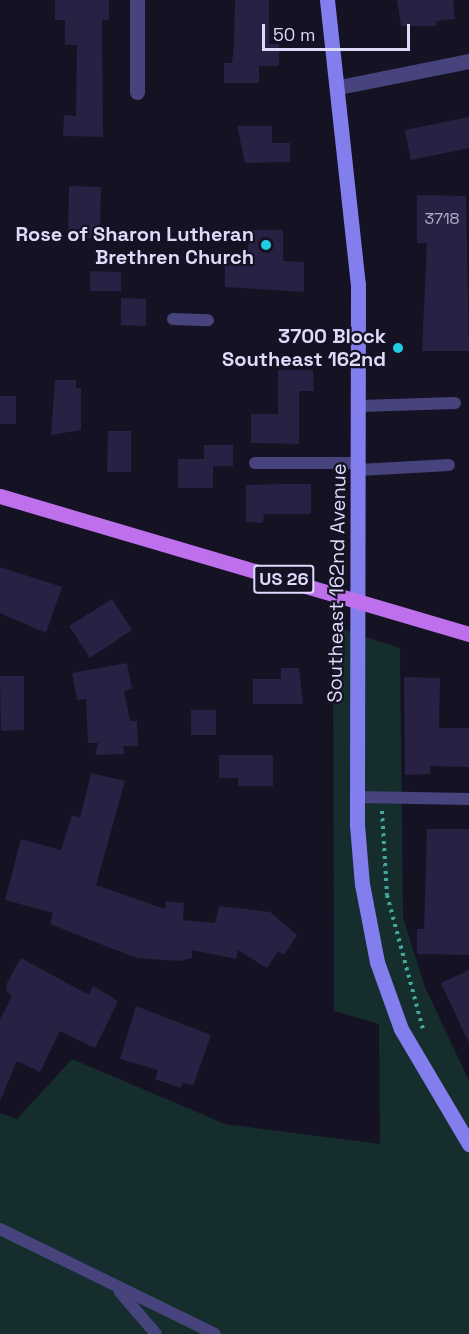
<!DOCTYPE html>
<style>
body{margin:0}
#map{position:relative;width:469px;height:1334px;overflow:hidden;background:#151224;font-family:"Space Grotesk",sans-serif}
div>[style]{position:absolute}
.green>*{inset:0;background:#162d2d}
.building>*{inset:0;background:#282143}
.path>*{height:4px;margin-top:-2px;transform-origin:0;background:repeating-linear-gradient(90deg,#40a9a3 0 3px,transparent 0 7.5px)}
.lane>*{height:12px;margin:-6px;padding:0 6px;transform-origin:6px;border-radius:6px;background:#46437d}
.street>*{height:15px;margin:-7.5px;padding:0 7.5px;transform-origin:7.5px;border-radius:7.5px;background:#46437d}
.secondary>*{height:15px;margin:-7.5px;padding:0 7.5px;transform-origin:7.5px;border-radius:7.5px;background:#827eee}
.primary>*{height:15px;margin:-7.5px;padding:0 7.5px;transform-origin:7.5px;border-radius:7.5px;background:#be70ec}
.dots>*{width:16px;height:16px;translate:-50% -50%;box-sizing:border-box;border:3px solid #151224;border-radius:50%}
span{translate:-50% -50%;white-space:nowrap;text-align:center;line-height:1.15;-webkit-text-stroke:4.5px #151224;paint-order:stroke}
.number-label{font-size:16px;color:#b0accc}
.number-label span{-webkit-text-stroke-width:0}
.shield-label span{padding:2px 4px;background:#151224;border:2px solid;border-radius:4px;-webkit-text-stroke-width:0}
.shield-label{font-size:18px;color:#dedafa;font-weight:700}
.poi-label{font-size:20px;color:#dedafa;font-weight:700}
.right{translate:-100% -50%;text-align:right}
.street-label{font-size:20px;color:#dedafa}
.scale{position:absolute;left:262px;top:24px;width:148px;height:27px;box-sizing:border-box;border:3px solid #dedafa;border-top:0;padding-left:8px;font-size:18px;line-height:21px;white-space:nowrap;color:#dedafa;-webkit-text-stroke:4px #151224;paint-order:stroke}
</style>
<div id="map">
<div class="green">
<div style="clip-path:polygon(333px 626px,400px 648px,403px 918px,425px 987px,469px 1081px,469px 1334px,0 1334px,0 1113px,17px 1119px,72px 1059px,225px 1124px,380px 1144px,379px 1024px,334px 1011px)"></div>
</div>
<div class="building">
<div style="clip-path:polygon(55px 0,109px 0,109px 20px,102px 20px,103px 137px,63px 136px,64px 115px,76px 116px,77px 45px,65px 45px,65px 20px,55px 20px)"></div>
<div style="clip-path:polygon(235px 0,269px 0,269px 44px,279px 44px,279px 66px,259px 66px,259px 83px,224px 83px,224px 63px,232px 63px,234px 44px)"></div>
<div style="clip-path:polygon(397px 0,453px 0,455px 19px,436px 21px,437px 26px,401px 26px)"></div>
<div style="clip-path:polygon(469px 117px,469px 148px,411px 160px,405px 130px)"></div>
<div style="clip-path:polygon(237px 126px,272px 126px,272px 143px,290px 143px,290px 162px,245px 163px)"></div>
<div style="clip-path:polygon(69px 186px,101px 187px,100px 238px,68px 238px)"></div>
<div style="clip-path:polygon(417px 195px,466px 196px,469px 351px,422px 351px,427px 243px,417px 243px)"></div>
<div style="clip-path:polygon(248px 230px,283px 230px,283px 261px,304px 262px,304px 292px,225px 287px,225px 265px,248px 265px)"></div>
<div style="clip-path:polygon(90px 271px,121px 272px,121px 291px,90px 291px)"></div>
<div style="clip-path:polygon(121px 298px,146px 299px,146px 326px,121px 325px)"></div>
<div style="clip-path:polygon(278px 370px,313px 370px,314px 391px,299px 391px,299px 444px,251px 443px,251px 414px,278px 414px)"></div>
<div style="clip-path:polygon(55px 380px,76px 380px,76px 388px,81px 388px,81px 430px,51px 435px)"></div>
<div style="clip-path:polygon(0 396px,16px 396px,16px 424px,0 424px)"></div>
<div style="clip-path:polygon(108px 431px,131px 431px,131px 472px,107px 472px)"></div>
<div style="clip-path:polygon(204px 445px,233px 445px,233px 466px,213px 466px,213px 488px,178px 488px,178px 459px,204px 459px)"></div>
<div style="clip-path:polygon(281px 484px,311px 484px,311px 514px,264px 514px,263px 523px,246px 522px,246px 485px)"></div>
<div style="clip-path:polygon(0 567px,62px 587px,46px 633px,0 613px)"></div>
<div style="clip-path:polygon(112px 599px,132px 630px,90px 658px,69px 626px)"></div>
<div style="clip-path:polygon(127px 663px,132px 689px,124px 691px,130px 721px,137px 721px,138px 746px,123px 746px,124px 754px,95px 755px,98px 743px,88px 743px,86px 699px,77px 700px,72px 673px)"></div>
<div style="clip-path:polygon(281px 668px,299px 668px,303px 704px,253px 704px,253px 679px,281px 679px)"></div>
<div style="clip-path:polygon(0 676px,24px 676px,24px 730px,1px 731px)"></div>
<div style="clip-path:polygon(404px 677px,440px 678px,439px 728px,469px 728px,469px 767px,430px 766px,430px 774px,405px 775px)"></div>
<div style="clip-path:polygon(191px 710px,216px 710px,216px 735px,191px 735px)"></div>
<div style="clip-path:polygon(219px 755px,273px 755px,273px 786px,238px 786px,238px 778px,219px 778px)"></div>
<div style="clip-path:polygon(91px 773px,125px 781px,96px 885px,165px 909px,166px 901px,184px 903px,183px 920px,215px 923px,219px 906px,270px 912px,297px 935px,284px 955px,278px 951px,267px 968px,238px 950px,236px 959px,192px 950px,192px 958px,180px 961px,136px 958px,50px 924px,53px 913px,5px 900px,21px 839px,61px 850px,72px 815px,80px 818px)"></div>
<div style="clip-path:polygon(427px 829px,469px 829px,469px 955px,417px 954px,417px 929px,424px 929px)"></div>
<div style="clip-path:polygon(21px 958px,89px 995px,93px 986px,118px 1001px,95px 1048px,60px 1031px,40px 1072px,17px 1061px,0 1101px,0 1020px,12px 996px,6px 992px,7px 983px)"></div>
<div style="clip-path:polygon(469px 970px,469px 1043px,441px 983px)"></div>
<div style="clip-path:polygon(136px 1006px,211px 1035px,193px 1086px,183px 1082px,181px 1088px,155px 1079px,158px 1070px,120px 1059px)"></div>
</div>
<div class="path">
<div style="left:382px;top:811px;width:84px;rotate:86.6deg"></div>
<div style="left:387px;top:895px;width:139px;rotate:75deg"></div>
</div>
<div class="lane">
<div style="left:173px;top:319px;width:35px;rotate:2deg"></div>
<div style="left:359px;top:406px;width:96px;rotate:-1.8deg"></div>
<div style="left:255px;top:463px;width:104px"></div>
<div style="left:359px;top:470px;width:90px;rotate:-3.2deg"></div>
<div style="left:357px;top:797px;width:112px;rotate:1deg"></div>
<div style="left:0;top:1229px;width:239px;rotate:26deg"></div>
<div style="left:120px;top:1292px;width:55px;rotate:49.4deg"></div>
</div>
<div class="street">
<div style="left:339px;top:87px;width:133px;rotate:-11.3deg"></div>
<div style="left:137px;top:92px;width:92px;rotate:-90deg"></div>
</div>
<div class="secondary">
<div style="left:327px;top:0;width:286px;rotate:83.8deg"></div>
<div style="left:358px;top:284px;width:541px;rotate:90.11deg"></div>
<div style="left:357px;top:825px;width:59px;rotate:85.2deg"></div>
<div style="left:362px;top:884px;width:79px;rotate:79.1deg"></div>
<div style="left:377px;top:962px;width:71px;rotate:70.3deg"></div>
<div style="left:401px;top:1029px;width:134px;rotate:59.4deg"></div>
</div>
<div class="primary">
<div style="left:0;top:496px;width:489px;rotate:16.4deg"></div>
</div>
<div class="dots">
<div style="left:266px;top:245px;background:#1fcce1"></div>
<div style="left:398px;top:348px;background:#1fcce1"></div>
</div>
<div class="number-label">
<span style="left:442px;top:219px">3718</span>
</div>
<div class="shield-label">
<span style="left:284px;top:579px">US 26</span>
</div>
<div class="poi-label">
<span class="right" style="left:254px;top:246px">Rose of Sharon Lutheran<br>Brethren Church</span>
<span class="right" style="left:386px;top:348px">3700 Block<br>Southeast 162nd</span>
</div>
<div class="street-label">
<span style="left:337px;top:583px;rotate:-89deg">Southeast 162nd Avenue</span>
</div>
<div class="scale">50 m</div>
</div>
